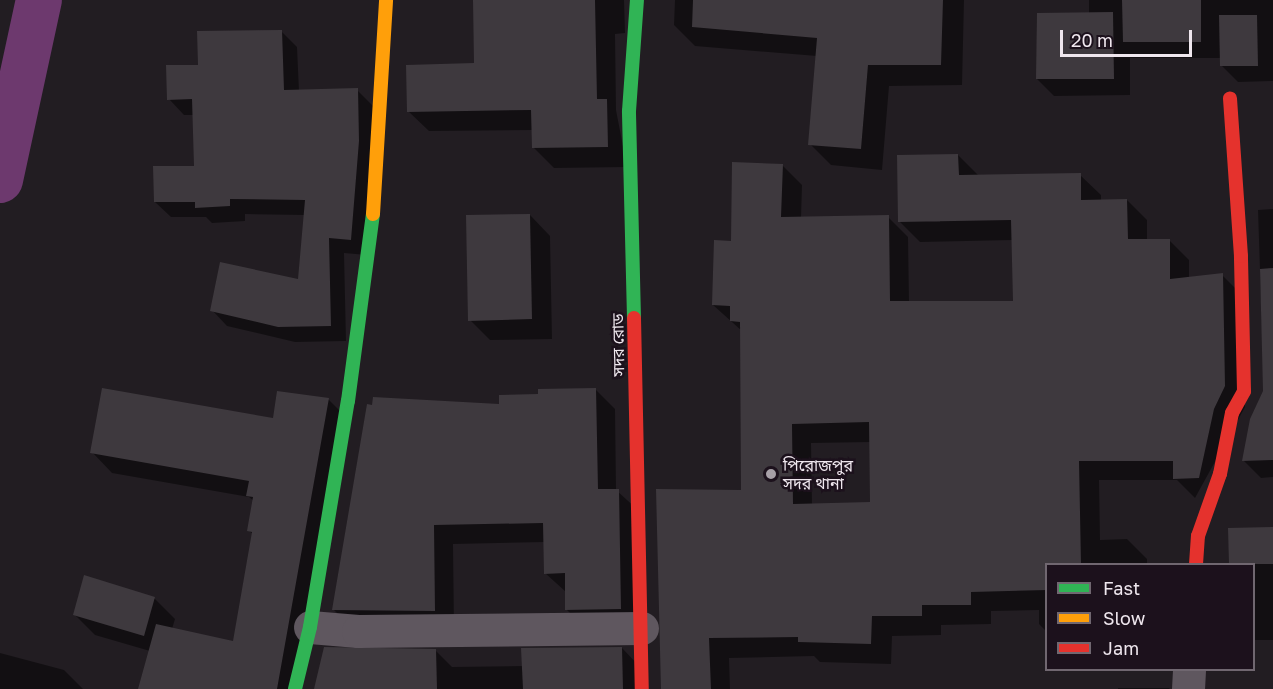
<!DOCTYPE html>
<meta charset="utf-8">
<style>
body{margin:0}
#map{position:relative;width:1273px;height:689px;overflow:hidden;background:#221d22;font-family:"Golos Text","Noto Sans Bengali",sans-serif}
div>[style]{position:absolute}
.shadow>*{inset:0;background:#0007}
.canal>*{height:46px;margin:-23px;padding:0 23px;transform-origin:23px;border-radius:23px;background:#6d396e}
.building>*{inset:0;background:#3e393e}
.street>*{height:33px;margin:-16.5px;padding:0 16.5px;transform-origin:16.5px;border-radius:16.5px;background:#5f575f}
.fast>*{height:14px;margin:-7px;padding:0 7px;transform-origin:7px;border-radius:7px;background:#30b455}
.slow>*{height:14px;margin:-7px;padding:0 7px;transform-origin:7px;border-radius:7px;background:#ff9f0a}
.jam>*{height:14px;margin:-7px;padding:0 7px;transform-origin:7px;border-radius:7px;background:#e5322d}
.dots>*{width:16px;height:16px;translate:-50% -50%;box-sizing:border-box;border:3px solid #1c111c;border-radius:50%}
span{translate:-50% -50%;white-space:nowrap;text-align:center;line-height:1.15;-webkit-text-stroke:5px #1c111c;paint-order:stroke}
.street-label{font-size:16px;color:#efe7ee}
.poi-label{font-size:16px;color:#efe7ee}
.left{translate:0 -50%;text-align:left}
.legend{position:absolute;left:1045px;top:563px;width:210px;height:108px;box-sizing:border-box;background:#1c111c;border:2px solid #706770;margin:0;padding:8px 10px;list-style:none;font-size:18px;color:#efe7ee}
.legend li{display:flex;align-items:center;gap:12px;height:30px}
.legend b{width:30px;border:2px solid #706770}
.scale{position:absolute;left:1060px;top:30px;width:132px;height:27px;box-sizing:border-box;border:3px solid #efe7ee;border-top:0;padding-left:8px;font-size:18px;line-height:21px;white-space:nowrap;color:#efe7ee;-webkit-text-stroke:4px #1c111c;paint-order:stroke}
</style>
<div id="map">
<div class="shadow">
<div style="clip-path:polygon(474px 0,624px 0,625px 33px,615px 34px,616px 110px,627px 167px,554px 168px,534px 148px,533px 130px,429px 131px,408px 111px,475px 65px)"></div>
<div style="clip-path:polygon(675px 0,964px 0,962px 85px,889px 86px,882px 170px,831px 165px,810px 144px,817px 56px,695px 46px,674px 25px)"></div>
<div style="clip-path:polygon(1089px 0,1273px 0,1273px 81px,1238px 82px,1221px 65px,1221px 58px,1130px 58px,1130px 95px,1054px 96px,1037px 79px,1089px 14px)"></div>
<div style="clip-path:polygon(281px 31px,297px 47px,299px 91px,357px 90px,373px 106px,367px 255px,344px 253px,346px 341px,295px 342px,227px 326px,212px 310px,299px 280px,305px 215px,245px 214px,245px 221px,212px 223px,206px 217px,171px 217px,155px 202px,195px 167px,194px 115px,184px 115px,169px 99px,199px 66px)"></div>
<div style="clip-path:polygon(evenodd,958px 155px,978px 175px,1080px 175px,1101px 195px,1101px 201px,1127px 200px,1147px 220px,1147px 240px,1169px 240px,1189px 260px,1189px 278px,1222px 275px,1242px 295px,1245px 407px,1195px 498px,1177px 480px,1099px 480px,1100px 540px,1127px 539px,1147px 559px,1147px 564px,1046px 564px,1046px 631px,1039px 624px,1039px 610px,991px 611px,991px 624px,941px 625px,941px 635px,892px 636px,891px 664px,820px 662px,814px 656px,729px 658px,730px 689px,662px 689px,742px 491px,742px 331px,713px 305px,732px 242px,782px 165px,802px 185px,801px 218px,888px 217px,908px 237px,909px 302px,1014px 303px,1013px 240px,920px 242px,900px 222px,958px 155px,871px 442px,872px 504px,812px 505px,811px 443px,871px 442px)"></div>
<div style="clip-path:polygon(1273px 209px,1273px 477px,1261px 478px,1243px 460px,1264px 391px,1258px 210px)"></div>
<div style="clip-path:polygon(530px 215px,550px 236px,552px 339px,490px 340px,470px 320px)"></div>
<div style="clip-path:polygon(595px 389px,615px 409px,616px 490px,638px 510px,640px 628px,586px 629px,566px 609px,566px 592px,545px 573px,545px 542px,453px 544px,454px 630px,353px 629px,333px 609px,500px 406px,539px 396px)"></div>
<div style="clip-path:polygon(278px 393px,329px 400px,349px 420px,300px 689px,139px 689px,150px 651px,95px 635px,74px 614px,85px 577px,155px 599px,175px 619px,172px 629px,234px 642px,253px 534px,248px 530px,254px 501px,249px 497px,112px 473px,92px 452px,275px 420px)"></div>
<div style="clip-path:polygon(1273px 529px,1273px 640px,1254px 640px,1254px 564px,1229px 564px,1229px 530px)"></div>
<div style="clip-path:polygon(622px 648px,642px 669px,643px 689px,314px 689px,435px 650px,452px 667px,523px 666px)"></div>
<div style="clip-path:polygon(0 653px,64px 670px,83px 689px,0 689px)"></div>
<div style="clip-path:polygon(1118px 688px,1169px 688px,1170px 689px,1118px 689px)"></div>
</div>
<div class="canal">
<div style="left:0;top:180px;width:184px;rotate:-77.8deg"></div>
</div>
<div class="building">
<div style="clip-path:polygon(473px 0,595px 0,597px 99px,607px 99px,608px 147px,532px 148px,531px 110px,407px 112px,406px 65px,474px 63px)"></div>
<div style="clip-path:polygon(693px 0,943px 0,941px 65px,868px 65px,861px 149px,808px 145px,817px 38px,692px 27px)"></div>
<div style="clip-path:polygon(1122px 0,1201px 0,1201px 42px,1123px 42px)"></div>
<div style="clip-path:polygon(1113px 12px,1114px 79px,1036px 79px,1037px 13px)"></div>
<div style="clip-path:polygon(1219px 15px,1257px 15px,1258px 66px,1220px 66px)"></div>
<div style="clip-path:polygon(282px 30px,284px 90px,358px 88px,359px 141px,351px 240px,329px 238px,331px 326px,278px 327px,210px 311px,220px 262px,298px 279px,305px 200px,230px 199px,230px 206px,195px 208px,195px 202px,154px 202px,153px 166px,194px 166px,192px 99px,167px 100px,166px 65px,198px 65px,197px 31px)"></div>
<div style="clip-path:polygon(evenodd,958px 154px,959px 175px,1081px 173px,1081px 200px,1127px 199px,1128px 239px,1170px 239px,1170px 279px,1223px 273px,1225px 386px,1214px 409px,1199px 478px,1173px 479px,1173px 461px,1079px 461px,1081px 564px,1047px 564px,1047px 590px,971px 592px,971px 605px,922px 605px,922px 616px,872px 616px,871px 644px,798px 642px,798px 637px,709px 638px,711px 689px,661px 689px,656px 489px,741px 490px,740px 322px,730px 321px,730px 306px,712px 305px,714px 240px,731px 241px,732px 162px,783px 164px,781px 217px,889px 215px,890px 301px,1013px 301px,1011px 220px,898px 222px,897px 155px,958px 154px,869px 422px,870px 502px,793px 504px,792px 424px,869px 422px)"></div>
<div style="clip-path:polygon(530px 214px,532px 319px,468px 321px,466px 215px)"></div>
<div style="clip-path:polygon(1273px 268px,1273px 460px,1242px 461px,1250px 419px,1263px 391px,1260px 269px)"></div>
<div style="clip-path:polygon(102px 388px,273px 418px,277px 391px,329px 398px,277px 689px,138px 689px,156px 624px,233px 641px,252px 532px,247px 531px,253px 497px,246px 496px,249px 481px,90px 453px)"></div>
<div style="clip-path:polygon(596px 388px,598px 489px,619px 489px,621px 609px,565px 610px,565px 573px,544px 574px,543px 523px,434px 525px,435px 611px,332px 610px,367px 404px,372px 405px,373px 397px,499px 404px,499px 395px,538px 394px,538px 389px)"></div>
<div style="clip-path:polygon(1273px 527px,1273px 564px,1229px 564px,1228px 528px)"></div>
<div style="clip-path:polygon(84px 575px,155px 597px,144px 636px,73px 615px)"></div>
<div style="clip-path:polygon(324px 647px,436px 649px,437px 689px,314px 689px)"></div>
<div style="clip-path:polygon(622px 647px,623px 689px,523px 689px,521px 648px)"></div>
</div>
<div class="street">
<div style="left:310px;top:627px;width:48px;rotate:4.8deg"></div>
<div style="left:358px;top:631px;width:284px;rotate:-0.6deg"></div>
<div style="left:1188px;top:689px;width:19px;rotate:-87deg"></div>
</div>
<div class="fast">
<div style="left:634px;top:318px;width:207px;rotate:-91.4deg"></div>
<div style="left:629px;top:111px;width:111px;rotate:-85.9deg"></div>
<div style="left:295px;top:689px;width:64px;rotate:-76.4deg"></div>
<div style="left:310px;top:627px;width:229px;rotate:-80.5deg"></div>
<div style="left:348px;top:401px;width:189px;rotate:-82.4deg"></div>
</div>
<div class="slow">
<div style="left:373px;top:214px;width:214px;rotate:-86.5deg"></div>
</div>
<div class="jam">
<div style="left:634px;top:318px;width:371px;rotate:88.8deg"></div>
<div style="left:1196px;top:564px;width:28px;rotate:-86deg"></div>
<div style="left:1198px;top:536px;width:66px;rotate:-70.5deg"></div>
<div style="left:1220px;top:474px;width:62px;rotate:-78.9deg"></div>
<div style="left:1232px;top:413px;width:25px;rotate:-61deg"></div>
<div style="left:1244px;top:391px;width:135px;rotate:-91.3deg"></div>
<div style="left:1241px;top:256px;width:158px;rotate:-94deg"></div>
</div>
<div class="dots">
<div style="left:771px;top:474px;background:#a7a0a7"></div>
</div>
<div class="street-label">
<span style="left:618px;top:345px;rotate:-91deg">সদর রোড</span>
</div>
<div class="poi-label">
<span class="left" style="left:783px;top:474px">পিরোজপুর<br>সদর থানা</span>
</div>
<ul class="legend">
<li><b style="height:8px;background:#30b455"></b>Fast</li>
<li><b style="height:8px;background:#ff9f0a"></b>Slow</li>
<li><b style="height:8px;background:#e5322d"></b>Jam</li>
</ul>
<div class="scale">20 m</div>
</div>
